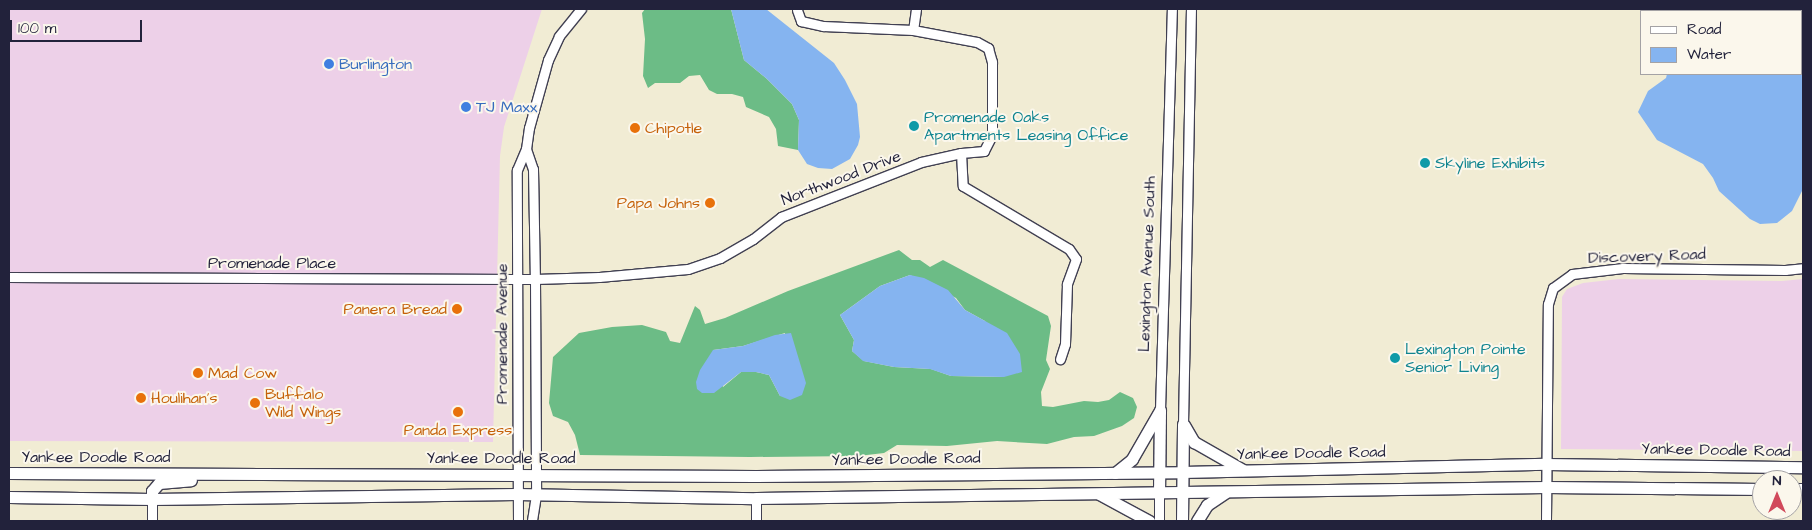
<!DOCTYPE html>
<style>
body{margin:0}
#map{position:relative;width:1812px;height:530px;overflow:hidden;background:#f1ecd4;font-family:"Architects Daughter",sans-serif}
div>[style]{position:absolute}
.built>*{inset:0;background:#edd0e8}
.forest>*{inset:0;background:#6cbc86}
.water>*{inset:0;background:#85b4f0}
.roads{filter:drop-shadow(1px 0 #414052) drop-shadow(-1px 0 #414052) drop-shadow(0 1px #414052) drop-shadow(0 -1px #414052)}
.minor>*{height:9px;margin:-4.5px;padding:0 4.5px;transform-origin:4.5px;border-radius:4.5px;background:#fff}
.major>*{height:11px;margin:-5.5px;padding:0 5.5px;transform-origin:5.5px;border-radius:5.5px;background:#fff}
.dots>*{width:14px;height:14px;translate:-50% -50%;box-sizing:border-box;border:2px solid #fbf7ec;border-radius:50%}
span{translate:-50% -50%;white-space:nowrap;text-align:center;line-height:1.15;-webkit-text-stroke:4px #fbf7ec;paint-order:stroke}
.shop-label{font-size:16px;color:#366cbe}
.left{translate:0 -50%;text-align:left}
.culture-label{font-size:16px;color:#0d838f}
.food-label{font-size:16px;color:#c56008}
.right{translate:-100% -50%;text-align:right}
.street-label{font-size:16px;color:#22223b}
.frame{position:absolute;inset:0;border:10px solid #22223b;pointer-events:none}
.legend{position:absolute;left:1640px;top:10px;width:162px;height:65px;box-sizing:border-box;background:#fbf7ec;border:1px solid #a4a2a5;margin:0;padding:6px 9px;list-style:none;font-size:15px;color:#22223b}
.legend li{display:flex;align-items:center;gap:10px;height:25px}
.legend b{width:25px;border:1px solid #a4a2a5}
.north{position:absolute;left:1752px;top:470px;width:50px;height:50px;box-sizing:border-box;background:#fbf7ec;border:1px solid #a4a2a5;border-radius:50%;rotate:0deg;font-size:14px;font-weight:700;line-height:20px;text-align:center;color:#22223b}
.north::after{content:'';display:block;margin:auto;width:18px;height:22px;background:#d1495b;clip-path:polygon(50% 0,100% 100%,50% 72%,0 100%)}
.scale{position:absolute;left:10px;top:20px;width:132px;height:22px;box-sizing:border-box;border:2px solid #22223b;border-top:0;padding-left:6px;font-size:15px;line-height:18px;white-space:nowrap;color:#22223b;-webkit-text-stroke:4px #fbf7ec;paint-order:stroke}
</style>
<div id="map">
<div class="built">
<div style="clip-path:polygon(9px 9px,542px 9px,504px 127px,500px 156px,493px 442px,9px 441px)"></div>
<div style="clip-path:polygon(1619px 279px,1782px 281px,1803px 279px,1803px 451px,1561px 449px,1562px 297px,1567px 289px,1583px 283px)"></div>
</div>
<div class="forest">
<div style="clip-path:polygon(645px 9px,731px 9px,744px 60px,767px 79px,792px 104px,799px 120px,798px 150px,778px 146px,776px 129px,769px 117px,746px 107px,743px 97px,732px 94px,717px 94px,709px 90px,700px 75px,689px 76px,680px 83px,655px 83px,648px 88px,643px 76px,645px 39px,642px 13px)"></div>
<div style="clip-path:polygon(evenodd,899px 250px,912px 260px,920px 260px,930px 267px,943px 260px,1048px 316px,1051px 326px,1046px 360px,1050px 369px,1041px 392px,1042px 406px,1053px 407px,1084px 401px,1098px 402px,1109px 400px,1120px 392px,1133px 398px,1137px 407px,1134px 418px,1122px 426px,1094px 436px,1074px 437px,1047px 444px,997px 441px,947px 446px,897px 445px,884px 453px,858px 456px,750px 457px,580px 455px,575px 435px,568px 422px,553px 416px,549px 403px,553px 357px,579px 333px,612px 327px,642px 325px,666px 332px,670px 341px,680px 343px,695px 306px,700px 310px,705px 324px,725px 318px,788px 291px,899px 250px,910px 275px,956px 298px,965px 310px,985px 321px,1004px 377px,951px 376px,931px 369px,894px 367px,864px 361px,852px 351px,854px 340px,840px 315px,880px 286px,910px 275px,899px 250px,785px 333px,780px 396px,769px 375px,756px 372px,741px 372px,723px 387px,713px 350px,743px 346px,785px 333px)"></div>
</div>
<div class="water">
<div style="clip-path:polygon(731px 9px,766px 9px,834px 63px,845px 80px,857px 104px,860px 137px,858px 145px,850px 159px,832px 169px,818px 168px,807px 164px,798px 150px,799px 120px,792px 104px,767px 79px,744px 60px)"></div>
<div style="clip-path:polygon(1671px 9px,1803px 9px,1803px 189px,1792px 211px,1777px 223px,1760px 224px,1750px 219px,1719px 191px,1713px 178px,1703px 164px,1657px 140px,1638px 112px,1648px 91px,1666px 78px,1667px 74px,1801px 74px,1801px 11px,1671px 11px)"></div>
<div style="clip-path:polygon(910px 275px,924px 278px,948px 290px,965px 310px,1007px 333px,1020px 354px,1022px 372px,1004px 377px,951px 376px,930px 369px,894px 367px,863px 361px,852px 351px,854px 340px,840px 315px,880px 286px)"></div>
<div style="clip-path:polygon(791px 333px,806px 383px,802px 395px,790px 400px,780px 396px,769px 375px,756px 372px,741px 372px,714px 393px,702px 393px,697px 389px,696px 382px,700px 370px,713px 350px,743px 346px,775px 335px)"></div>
</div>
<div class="roads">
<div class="minor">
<div style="left:916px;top:9px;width:21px;rotate:98deg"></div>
<div style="left:913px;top:30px;width:65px;rotate:10.6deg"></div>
<div style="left:977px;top:42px;width:13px;rotate:29deg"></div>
<div style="left:988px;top:48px;width:15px;rotate:74deg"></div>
<div style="left:992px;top:62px;width:73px;rotate:90deg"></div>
<div style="left:992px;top:135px;width:18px;rotate:117deg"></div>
<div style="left:984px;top:151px;width:23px;rotate:175deg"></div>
<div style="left:797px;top:10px;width:12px;rotate:70deg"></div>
<div style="left:801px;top:21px;width:23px;rotate:13deg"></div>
<div style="left:823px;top:26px;width:90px;rotate:2.5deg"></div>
<div style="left:526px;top:149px;width:21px;rotate:71deg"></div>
<div style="left:533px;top:169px;width:110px;rotate:89deg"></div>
<div style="left:535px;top:279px;width:216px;rotate:89.7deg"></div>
<div style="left:536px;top:495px;width:26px;rotate:99deg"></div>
<div style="left:9px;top:277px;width:526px;rotate:0.22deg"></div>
<div style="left:535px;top:279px;width:64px;rotate:-1.8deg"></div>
<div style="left:599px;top:277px;width:89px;rotate:-5.1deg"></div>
<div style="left:688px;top:269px;width:34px;rotate:-19deg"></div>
<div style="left:720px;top:258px;width:38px;rotate:-30deg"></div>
<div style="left:753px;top:239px;width:36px;rotate:-38deg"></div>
<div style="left:781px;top:217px;width:150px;rotate:-21.4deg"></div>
<div style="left:921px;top:162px;width:41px;rotate:-12.7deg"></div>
<div style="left:961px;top:153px;width:33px;rotate:87deg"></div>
<div style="left:963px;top:186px;width:123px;rotate:30.7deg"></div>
<div style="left:1069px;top:249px;width:12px;rotate:55deg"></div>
<div style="left:1076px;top:259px;width:27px;rotate:110deg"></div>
<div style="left:1067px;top:284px;width:60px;rotate:91.9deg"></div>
<div style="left:1065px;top:344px;width:16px;rotate:108deg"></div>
<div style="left:1160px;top:410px;width:401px;rotate:-88.3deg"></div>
<div style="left:1183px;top:424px;width:415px;rotate:-88.9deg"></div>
<div style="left:1159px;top:493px;width:28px;rotate:90deg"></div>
<div style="left:756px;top:498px;width:23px;rotate:90deg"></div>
<div style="left:152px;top:499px;width:22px;rotate:90deg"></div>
<div style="left:518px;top:521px;width:351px;rotate:-90.2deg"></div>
<div style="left:517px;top:170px;width:23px;rotate:-67deg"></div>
<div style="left:526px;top:149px;width:21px;rotate:-82deg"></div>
<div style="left:529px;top:128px;width:71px;rotate:-74.4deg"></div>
<div style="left:548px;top:60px;width:26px;rotate:-65deg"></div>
<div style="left:559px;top:36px;width:35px;rotate:-51deg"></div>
<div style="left:1546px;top:521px;width:217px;rotate:-89.5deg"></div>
<div style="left:1548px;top:304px;width:17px;rotate:-73deg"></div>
<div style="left:1553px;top:288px;width:24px;rotate:-36deg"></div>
<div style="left:1572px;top:274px;width:51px;rotate:-6.7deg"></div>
<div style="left:1623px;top:268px;width:162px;rotate:0.7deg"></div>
<div style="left:1785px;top:270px;width:18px;rotate:-6deg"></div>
</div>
<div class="major">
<div style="left:1184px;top:425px;width:20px;rotate:60deg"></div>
<div style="left:1194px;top:442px;width:56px;rotate:29.7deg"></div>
<div style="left:9px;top:473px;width:747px;rotate:0.23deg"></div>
<div style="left:756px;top:476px;width:426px;rotate:-0.5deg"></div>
<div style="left:1182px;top:472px;width:364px;rotate:-1.3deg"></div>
<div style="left:1546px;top:464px;width:257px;rotate:0.7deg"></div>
<div style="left:1115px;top:473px;width:22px;rotate:-39deg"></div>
<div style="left:1132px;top:459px;width:54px;rotate:-60.1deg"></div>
<div style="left:1792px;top:489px;width:11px"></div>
<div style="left:1159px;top:493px;width:83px;rotate:-89.3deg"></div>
<div style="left:1099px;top:494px;width:57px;rotate:28.4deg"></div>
<div style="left:9px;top:497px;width:143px;rotate:0.8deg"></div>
<div style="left:152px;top:499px;width:364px;rotate:-0.8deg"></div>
<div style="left:516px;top:494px;width:240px;rotate:1deg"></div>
<div style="left:756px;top:498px;width:790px;rotate:-0.8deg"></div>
<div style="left:1546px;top:487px;width:216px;rotate:0.5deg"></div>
<div style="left:152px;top:499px;width:8px;rotate:-90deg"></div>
<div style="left:152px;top:491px;width:11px;rotate:-49deg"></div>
<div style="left:159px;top:483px;width:32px;rotate:-5deg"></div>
<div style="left:1182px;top:521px;width:97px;rotate:-89.4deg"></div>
<div style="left:1197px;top:521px;width:19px;rotate:-58deg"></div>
<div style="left:1207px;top:505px;width:22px;rotate:-34deg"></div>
</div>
</div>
<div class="dots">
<div style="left:329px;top:64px;background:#3f7fe0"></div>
<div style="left:466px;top:107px;background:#3f7fe0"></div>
<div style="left:914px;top:126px;background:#0f9aa8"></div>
<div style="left:635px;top:128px;background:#e8710a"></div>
<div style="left:1425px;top:163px;background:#0f9aa8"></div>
<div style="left:710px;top:203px;background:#e8710a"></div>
<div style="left:457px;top:309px;background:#e8710a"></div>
<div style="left:1395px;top:358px;background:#0f9aa8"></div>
<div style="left:198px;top:373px;background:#e8710a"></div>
<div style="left:141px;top:398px;background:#e8710a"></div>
<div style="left:255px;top:403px;background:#e8710a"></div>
<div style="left:458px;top:412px;background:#e8710a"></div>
</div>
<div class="shop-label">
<span class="left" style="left:339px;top:64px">Burlington</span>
<span class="left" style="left:476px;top:107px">TJ Maxx</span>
</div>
<div class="culture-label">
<span class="left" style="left:924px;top:126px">Promenade Oaks<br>Apartments Leasing Office</span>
<span class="left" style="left:1435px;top:163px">Skyline Exhibits</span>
<span class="left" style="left:1405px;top:358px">Lexington Pointe<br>Senior Living</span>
</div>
<div class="food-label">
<span class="left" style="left:645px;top:128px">Chipotle</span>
<span class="right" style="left:700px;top:203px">Papa Johns</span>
<span class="right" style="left:447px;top:309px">Panera Bread</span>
<span class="left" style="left:208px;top:373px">Mad Cow</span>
<span class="left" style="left:265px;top:403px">Buffalo<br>Wild Wings</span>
<span class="left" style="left:151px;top:398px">Houlihan's</span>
<span style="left:458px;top:430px">Panda Express</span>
</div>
<div class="street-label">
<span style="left:841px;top:178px;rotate:-21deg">Northwood Drive</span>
<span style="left:1647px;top:256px;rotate:-2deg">Discovery Road</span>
<span style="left:272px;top:263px">Promenade Place</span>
<span style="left:1147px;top:264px;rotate:-88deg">Lexington Avenue South</span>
<span style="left:502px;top:334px;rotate:-90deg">Promenade Avenue</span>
<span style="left:1716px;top:450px;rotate:1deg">Yankee Doodle Road</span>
<span style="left:1311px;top:453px;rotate:-1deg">Yankee Doodle Road</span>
<span style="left:96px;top:457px">Yankee Doodle Road</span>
<span style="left:501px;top:458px">Yankee Doodle Road</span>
<span style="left:906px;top:459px;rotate:-1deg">Yankee Doodle Road</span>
</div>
<div class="frame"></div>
<ul class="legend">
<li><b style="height:6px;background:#fff"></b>Road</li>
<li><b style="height:14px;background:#85b4f0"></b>Water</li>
</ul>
<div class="north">N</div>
<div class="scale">100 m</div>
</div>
